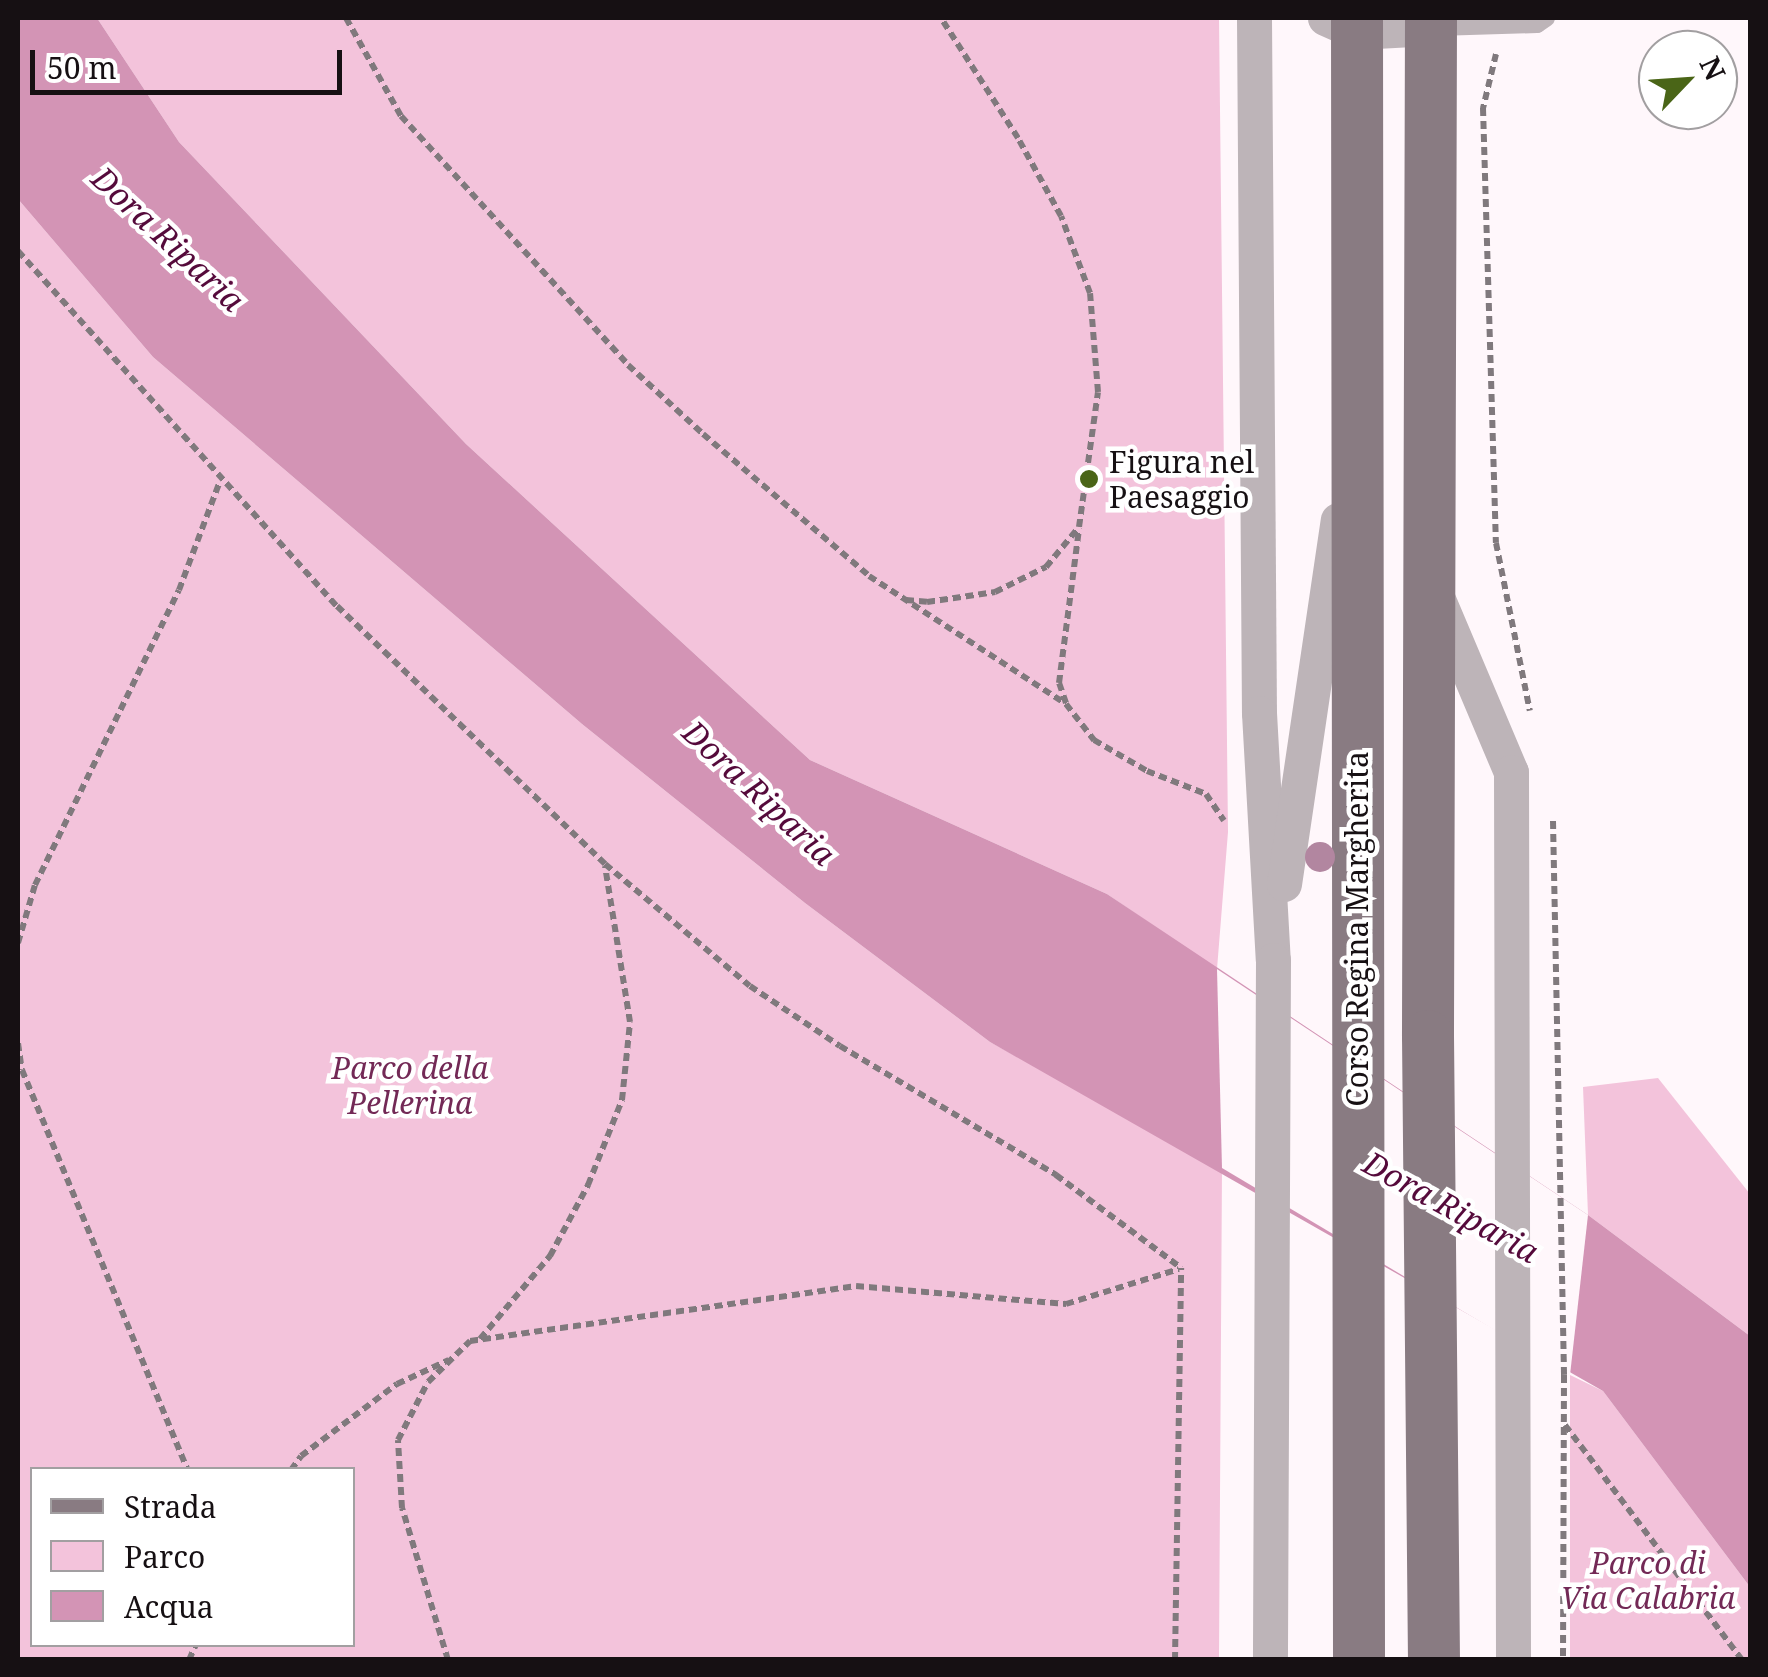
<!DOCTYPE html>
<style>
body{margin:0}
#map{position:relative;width:1768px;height:1677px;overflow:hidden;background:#fff7fb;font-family:"Noto Serif",serif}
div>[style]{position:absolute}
.green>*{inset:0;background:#f3c3db}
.water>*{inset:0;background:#d394b5}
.pier>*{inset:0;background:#fff7fb}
.path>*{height:6px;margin-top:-3px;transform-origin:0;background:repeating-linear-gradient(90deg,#80797d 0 8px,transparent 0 13px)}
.service>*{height:18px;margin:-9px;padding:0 9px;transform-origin:9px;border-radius:9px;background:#bdb4b8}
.minor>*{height:35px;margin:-17.5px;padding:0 17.5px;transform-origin:17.5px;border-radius:17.5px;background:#bdb4b8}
.primary>*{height:52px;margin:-26px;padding:0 26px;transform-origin:26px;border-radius:26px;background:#897b82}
.trees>*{width:30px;height:30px;margin:-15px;border-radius:50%;background:#b286a0}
.dots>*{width:28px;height:28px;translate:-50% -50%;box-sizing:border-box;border:5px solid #fff;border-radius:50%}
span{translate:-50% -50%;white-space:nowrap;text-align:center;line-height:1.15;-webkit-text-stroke:9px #fff;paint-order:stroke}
.poi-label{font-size:30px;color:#161013}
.left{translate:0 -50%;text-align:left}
.street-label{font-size:30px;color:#161013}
.park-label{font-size:30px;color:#732956;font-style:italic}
.water-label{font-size:32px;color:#550a3b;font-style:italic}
.frame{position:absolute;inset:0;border:20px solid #161013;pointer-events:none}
.legend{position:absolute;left:30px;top:1467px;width:325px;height:180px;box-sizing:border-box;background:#fff;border:2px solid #a29fa1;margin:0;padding:12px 18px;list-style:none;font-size:30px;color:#161013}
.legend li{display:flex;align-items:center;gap:20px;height:50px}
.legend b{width:50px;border:2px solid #a29fa1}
.north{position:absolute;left:1638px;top:30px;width:100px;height:100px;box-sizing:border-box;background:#fff;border:2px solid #a29fa1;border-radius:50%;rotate:65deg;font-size:28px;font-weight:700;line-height:40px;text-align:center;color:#161013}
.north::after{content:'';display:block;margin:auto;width:35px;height:45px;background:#4a6517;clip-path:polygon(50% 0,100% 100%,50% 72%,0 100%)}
.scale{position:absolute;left:30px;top:50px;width:312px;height:45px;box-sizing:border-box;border:5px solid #161013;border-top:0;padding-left:12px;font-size:30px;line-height:35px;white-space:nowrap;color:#161013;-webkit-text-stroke:8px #fff;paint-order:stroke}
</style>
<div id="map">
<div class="green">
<div style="clip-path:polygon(97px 18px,1219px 18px,1228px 832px,1217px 969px,1107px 894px,810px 760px,466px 444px,179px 142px)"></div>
<div style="clip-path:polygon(evenodd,18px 199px,153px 357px,582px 724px,805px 903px,990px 1042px,1222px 1168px,1219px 1659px,18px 1659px,18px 199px,32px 1470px,352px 1470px,352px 1644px,32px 1644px,32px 1470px)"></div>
<div style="clip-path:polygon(1658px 1078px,1750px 1194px,1750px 1336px,1588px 1215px,1583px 1087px)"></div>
<div style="clip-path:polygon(1570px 1375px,1603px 1391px,1750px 1587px,1750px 1659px,1570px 1660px)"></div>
</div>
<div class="water">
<div style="clip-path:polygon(18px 18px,97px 18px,179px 142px,466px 444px,810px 760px,1107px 894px,1588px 1215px,1750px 1336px,1750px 1587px,1603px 1391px,990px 1042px,805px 903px,582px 724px,153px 357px,18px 199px)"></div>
</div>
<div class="pier">
<div style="clip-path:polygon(1217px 969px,1588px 1215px,1570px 1375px,1222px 1168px)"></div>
</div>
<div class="path">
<div style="left:346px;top:18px;width:112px;rotate:60.7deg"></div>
<div style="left:401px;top:116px;width:337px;rotate:47.6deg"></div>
<div style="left:628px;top:365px;width:102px;rotate:42.6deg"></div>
<div style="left:703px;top:434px;width:218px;rotate:40.5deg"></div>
<div style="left:869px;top:576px;width:235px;rotate:33deg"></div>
<div style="left:1066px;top:704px;width:46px;rotate:52.1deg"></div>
<div style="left:1094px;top:740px;width:61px;rotate:30.3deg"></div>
<div style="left:1147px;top:771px;width:63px;rotate:21.3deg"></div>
<div style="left:1206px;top:794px;width:32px;rotate:56deg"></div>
<div style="left:1496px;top:54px;width:56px;rotate:103.5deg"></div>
<div style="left:1483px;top:108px;width:435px;rotate:88.3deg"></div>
<div style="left:1496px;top:543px;width:171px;rotate:78.6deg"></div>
<div style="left:18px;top:251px;width:477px;rotate:48.1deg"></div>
<div style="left:337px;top:606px;width:372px;rotate:43.9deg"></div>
<div style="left:605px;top:864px;width:189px;rotate:40.1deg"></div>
<div style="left:750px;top:986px;width:108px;rotate:33.7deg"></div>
<div style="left:840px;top:1046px;width:252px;rotate:30.8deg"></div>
<div style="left:1056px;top:1175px;width:156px;rotate:36.6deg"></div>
<div style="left:906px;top:600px;width:21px;rotate:5deg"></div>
<div style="left:927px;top:602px;width:69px;rotate:-8.4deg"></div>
<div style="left:995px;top:592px;width:57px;rotate:-26.1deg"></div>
<div style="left:1046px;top:567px;width:52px;rotate:-50.5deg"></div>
<div style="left:1079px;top:527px;width:136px;rotate:-82deg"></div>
<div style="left:1098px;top:392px;width:99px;rotate:-94.6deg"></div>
<div style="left:1090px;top:293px;width:82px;rotate:-110.6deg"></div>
<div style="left:1061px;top:216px;width:89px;rotate:-118.9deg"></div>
<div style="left:1018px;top:138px;width:143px;rotate:-122.7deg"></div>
<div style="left:1066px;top:703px;width:21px;rotate:-109deg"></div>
<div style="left:1059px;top:683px;width:156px;rotate:-82.6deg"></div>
<div style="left:1553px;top:821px;width:554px;rotate:88.86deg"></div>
<div style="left:1564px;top:1375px;width:285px;rotate:90.2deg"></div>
<div style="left:18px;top:943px;width:60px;rotate:-73.7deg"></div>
<div style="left:35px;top:885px;width:328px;rotate:-64deg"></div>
<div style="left:179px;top:590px;width:116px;rotate:-69.4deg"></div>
<div style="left:18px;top:1043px;width:27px;rotate:82deg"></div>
<div style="left:22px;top:1070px;width:433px;rotate:67.5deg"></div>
<div style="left:480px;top:1339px;width:109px;rotate:-49.9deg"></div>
<div style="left:550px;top:1256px;width:81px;rotate:-61.8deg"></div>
<div style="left:588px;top:1185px;width:92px;rotate:-68.2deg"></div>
<div style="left:622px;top:1100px;width:78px;rotate:-84.1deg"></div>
<div style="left:630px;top:1022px;width:158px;rotate:-99.1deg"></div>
<div style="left:1565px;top:1425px;width:294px;rotate:53deg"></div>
<div style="left:291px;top:1470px;width:17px;rotate:-54deg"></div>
<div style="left:301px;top:1456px;width:120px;rotate:-36.9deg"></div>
<div style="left:397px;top:1384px;width:57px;rotate:-24.8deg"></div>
<div style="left:189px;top:1660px;width:17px;rotate:-66deg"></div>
<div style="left:448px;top:1660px;width:159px;rotate:-106.8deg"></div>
<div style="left:402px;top:1508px;width:68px;rotate:-93.4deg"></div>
<div style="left:398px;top:1440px;width:65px;rotate:-62.7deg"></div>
<div style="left:428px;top:1382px;width:59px;rotate:-44.3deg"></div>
<div style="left:470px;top:1341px;width:390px;rotate:-8.1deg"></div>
<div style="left:856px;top:1286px;width:211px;rotate:4.9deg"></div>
<div style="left:1066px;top:1304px;width:118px;rotate:-17.2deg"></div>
<div style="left:1175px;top:1660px;width:392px;rotate:-89.1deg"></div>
</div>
<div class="service">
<div style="left:1437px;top:27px;width:100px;rotate:-1.7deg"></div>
<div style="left:1537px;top:24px;width:11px;rotate:-34deg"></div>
</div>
<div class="minor">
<div style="left:1254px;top:18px;width:695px;rotate:89.59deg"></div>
<div style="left:1259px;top:713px;width:247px;rotate:86.8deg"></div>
<div style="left:1273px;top:960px;width:700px;rotate:90.25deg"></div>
<div style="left:1325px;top:18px;width:35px;rotate:24deg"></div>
<div style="left:1357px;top:32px;width:74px;rotate:-3.1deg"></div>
<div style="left:1437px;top:597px;width:190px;rotate:67.1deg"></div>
<div style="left:1511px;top:772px;width:888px;rotate:89.87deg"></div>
<div style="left:1284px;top:884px;width:368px;rotate:-81.6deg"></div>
</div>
<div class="primary">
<div style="left:1357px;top:18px;width:1642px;rotate:89.93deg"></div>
<div style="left:1431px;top:18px;width:1018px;rotate:90.17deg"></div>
<div style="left:1428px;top:1036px;width:624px;rotate:89.45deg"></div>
</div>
<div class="trees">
<div style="left:1320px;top:857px"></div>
</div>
<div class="dots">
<div style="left:1089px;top:479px;background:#4a6517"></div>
</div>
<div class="poi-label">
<span class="left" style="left:1109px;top:479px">Figura nel<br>Paesaggio</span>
</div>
<div class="street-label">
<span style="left:1357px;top:929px;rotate:-90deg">Corso Regina Margherita</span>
</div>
<div class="park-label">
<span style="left:410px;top:1085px">Parco della<br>Pellerina</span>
<span style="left:1648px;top:1580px">Parco di<br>Via Calabria</span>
</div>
<div class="water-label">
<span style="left:168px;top:239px;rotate:43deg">Dora Riparia</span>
<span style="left:759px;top:793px;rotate:43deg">Dora Riparia</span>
<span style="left:1451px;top:1207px;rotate:29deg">Dora Riparia</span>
</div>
<div class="frame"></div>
<ul class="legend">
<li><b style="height:12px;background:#897b82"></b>Strada</li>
<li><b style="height:28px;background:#f3c3db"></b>Parco</li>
<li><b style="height:28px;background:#d394b5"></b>Acqua</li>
</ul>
<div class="north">N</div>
<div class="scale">50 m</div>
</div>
